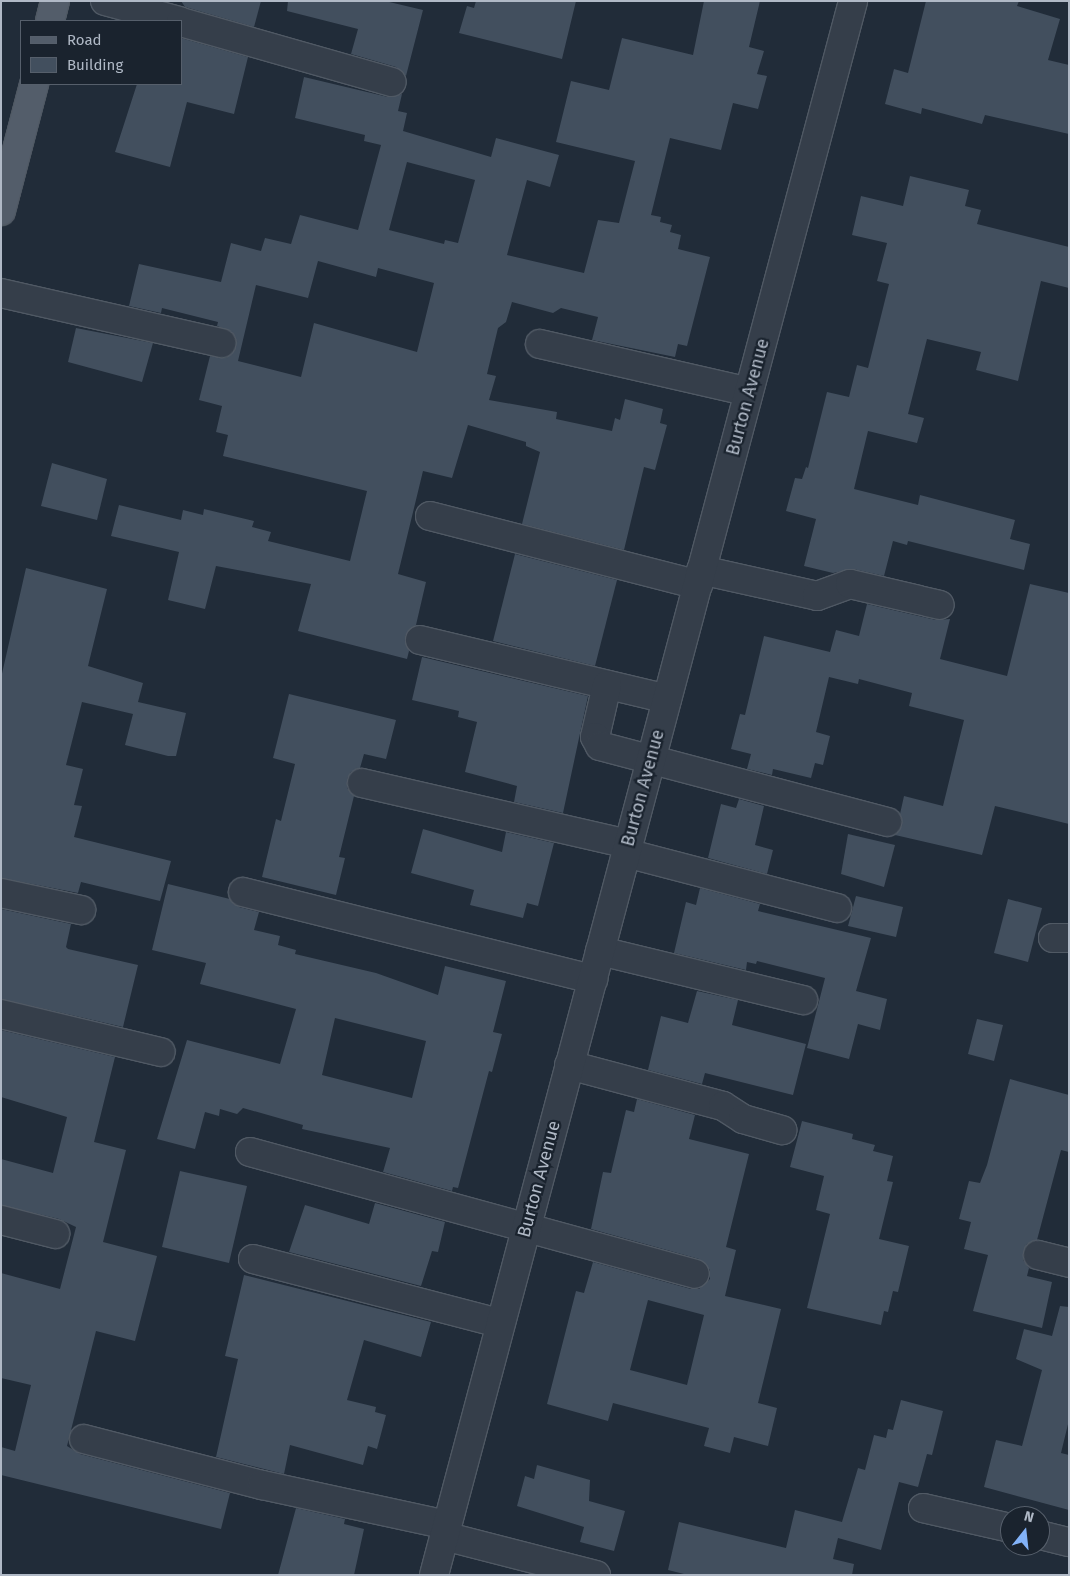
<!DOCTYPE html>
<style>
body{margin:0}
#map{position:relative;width:1070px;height:1576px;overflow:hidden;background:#212c39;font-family:"Fira Sans",sans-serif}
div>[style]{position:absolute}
.building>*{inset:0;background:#424f5e}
.roads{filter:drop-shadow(1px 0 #505964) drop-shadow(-1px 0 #505964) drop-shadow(0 1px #505964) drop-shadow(0 -1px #505964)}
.minor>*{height:28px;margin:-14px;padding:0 14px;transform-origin:14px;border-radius:14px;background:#353e4a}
.major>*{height:28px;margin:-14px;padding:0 14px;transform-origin:14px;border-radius:14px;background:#535d6a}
span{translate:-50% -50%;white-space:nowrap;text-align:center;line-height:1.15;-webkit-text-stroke:4.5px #1a232e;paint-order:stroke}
.street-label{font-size:18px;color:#b0b9c6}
.frame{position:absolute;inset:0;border:2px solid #b0b9c6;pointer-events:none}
.legend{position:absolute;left:20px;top:20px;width:162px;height:65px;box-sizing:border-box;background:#1a232e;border:1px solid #565f6b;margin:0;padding:6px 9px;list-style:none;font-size:15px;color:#b0b9c6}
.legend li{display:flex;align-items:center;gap:10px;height:25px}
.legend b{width:25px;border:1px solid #565f6b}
.north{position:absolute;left:1000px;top:1506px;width:50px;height:50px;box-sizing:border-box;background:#1a232e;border:1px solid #565f6b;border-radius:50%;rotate:16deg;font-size:14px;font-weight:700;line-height:20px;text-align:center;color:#b0b9c6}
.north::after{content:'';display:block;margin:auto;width:18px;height:22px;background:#82b2f8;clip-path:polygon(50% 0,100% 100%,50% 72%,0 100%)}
</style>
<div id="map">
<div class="building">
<div style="clip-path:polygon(181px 1px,261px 1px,254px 27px,185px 7px)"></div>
<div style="clip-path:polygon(288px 1px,385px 1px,423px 10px,406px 76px,396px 67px,351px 54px,358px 29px,287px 11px)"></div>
<div style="clip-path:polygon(476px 1px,576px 1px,562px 59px,459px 33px,467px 6px,474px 8px)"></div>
<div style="clip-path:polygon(evenodd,704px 1px,760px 1px,749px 47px,764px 51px,757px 74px,767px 76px,758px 109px,733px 103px,721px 150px,670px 138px,651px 215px,661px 217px,660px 222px,672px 225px,670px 232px,681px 235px,678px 249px,710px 257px,687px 346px,678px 344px,675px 357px,592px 340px,598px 317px,561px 308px,553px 313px,512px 302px,506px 322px,498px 328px,487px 374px,496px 376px,489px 400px,557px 412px,556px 419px,612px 431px,615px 418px,620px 420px,625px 399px,663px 409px,660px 423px,667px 425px,655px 470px,644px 467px,624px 550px,522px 524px,540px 452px,526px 446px,526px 442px,468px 425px,452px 478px,423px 471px,398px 574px,426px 582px,416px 625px,405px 636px,409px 651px,407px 659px,298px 631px,311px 584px,216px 566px,205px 609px,168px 600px,179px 552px,111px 536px,119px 505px,181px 520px,183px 510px,203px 515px,204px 509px,254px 521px,252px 527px,271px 532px,268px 541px,350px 561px,367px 491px,223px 456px,228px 435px,216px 432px,222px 406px,199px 400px,210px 356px,226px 358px,236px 347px,232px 332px,217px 326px,218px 322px,162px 308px,161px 313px,129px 306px,139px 264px,221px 282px,231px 243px,261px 251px,265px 238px,291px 244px,300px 215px,358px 230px,381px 145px,364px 141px,365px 135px,295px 118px,304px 77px,388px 97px,402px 94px,398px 111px,407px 113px,403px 131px,491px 157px,496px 138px,559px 155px,550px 187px,527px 180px,507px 255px,584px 273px,598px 220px,619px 223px,635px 161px,556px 142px,571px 81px,609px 90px,622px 38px,693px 55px,704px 1px,407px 162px,475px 180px,458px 243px,445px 240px,444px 244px,389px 230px,407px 162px,704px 1px,318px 261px,376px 277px,378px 268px,434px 283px,417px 352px,314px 323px,301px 377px,238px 361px,256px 285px,308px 298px,318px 261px)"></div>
<div style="clip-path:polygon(926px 1px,1019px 1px,1017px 6px,1060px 19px,1048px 60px,1069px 65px,1069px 134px,985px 115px,982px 124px,922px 108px,921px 114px,885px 104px,894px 69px,908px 73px)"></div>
<div style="clip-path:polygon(181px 38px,248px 57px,234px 114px,187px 102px,170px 167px,115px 152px,137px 84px,181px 84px)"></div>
<div style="clip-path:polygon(910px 176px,969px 190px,965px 206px,981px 210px,977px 224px,1069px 247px,1069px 288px,1041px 281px,1018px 381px,976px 370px,981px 352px,927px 339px,908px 414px,924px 418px,917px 443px,868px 431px,854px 489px,918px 505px,920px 495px,1015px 520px,1010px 539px,1030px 544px,1024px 570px,908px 541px,907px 545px,893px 541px,884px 576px,853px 569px,833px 573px,804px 566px,816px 519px,786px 511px,795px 478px,802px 479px,806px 467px,808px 468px,827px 392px,849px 397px,857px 365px,868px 368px,889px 284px,877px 281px,887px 243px,852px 235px,861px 196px,903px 206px)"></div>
<div style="clip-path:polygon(76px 328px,153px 343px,142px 382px,68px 362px)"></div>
<div style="clip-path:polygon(52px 463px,107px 479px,97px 520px,41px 506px)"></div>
<div style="clip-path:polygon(515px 554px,617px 580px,595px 666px,493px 641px)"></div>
<div style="clip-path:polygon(26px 568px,107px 589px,88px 666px,143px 683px,138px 702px,186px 713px,176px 756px,168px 756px,125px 745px,133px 714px,82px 702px,66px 765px,83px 769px,74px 805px,82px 806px,74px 837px,171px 861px,160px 901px,81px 882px,78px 893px,1px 878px,1px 678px)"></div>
<div style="clip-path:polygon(1030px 584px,1069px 593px,1069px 824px,995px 806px,982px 855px,895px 835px,902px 826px,900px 814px,904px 796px,943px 806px,964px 720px,909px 706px,912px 693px,859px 679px,858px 684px,829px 677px,816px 732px,830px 736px,823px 765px,815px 763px,811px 778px,773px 769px,772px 775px,747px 769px,751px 754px,731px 749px,740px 714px,745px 715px,764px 636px,830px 652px,836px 630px,859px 636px,867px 604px,936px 620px,950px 619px,940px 659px,1007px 676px)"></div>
<div style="clip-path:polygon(422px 657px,588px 696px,563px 813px,514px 802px,517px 786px,465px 772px,477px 722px,458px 717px,459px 711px,412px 700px)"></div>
<div style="clip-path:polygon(289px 694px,396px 720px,386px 759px,364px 754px,360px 768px,351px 772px,347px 779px,347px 788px,354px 796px,339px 857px,345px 858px,336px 895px,262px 877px,276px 819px,281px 821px,295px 764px,273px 758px)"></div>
<div style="clip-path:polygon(739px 799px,764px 806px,755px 845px,773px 850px,767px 874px,708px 858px,721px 804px,736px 808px)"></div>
<div style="clip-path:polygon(423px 829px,502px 852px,506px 832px,554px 843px,538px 906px,527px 903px,523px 918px,470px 905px,474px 890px,411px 873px)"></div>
<div style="clip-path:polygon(848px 834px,895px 845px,884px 887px,841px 874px)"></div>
<div style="clip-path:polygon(evenodd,168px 884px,230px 899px,239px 907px,259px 912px,254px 930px,280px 936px,278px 945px,296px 950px,295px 954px,376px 973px,438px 995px,445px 966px,506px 981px,493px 1032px,502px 1034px,492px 1072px,489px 1071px,458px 1188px,453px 1187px,452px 1191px,383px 1172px,390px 1148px,302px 1129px,303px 1125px,243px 1108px,237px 1114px,220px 1109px,219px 1116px,205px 1112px,195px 1149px,157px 1139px,187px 1040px,280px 1064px,296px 1009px,200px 984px,206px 963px,152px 950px,168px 884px,335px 1018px,426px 1041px,412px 1098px,322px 1075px,335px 1018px)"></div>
<div style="clip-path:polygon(700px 888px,760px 904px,758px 911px,871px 938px,856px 991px,887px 999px,880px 1030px,858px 1024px,849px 1059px,807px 1048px,825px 978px,757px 961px,756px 964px,747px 962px,746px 970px,674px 953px,686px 902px,696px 905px)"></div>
<div style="clip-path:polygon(856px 896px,903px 907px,896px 937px,848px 926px)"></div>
<div style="clip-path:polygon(1008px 899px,1042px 908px,1028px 962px,994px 953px)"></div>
<div style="clip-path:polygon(1px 909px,71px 924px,66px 947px,68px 949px,138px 965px,123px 1027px,1px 999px)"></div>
<div style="clip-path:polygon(697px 991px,738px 1000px,732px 1025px,806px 1044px,793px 1095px,705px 1073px,702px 1084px,648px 1070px,661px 1016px,688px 1023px)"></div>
<div style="clip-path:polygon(977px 1019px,1003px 1025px,994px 1061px,968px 1054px)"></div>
<div style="clip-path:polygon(1px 1030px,115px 1057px,94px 1142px,126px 1150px,103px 1242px,157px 1256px,135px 1341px,96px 1331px,67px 1446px,80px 1454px,230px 1493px,221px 1529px,1px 1475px,1px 1447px,15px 1451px,31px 1385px,1px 1378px,1px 1273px,60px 1289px,76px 1227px,59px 1219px,1px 1205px,1px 1159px,53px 1173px,67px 1117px,1px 1097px)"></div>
<div style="clip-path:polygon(1010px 1079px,1069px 1095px,1069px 1152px,1061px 1150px,1037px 1240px,1027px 1244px,1023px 1252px,1023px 1260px,1029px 1268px,1027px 1276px,1052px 1282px,1042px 1328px,973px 1311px,988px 1255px,964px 1249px,971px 1222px,959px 1219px,969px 1181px,980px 1183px,987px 1165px)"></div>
<div style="clip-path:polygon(evenodd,637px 1099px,695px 1115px,689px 1139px,749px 1154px,726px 1247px,736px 1250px,725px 1296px,781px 1309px,758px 1403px,777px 1408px,768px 1446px,734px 1437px,730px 1453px,704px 1446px,709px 1428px,613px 1403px,608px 1421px,547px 1404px,576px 1291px,584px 1293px,593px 1262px,691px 1289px,699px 1289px,710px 1279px,710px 1270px,699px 1259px,591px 1229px,603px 1172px,611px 1173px,626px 1110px,634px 1112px,637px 1099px,648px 1300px,704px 1315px,687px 1385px,630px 1370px,648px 1300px)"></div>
<div style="clip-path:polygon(802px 1121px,853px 1134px,852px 1139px,875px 1145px,873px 1151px,893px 1156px,887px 1181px,893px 1182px,879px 1239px,909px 1246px,898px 1292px,893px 1291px,888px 1312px,884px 1311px,881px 1325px,807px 1308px,830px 1214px,816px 1210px,824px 1176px,790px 1167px)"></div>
<div style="clip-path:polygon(180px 1171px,247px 1186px,229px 1263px,162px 1247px)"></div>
<div style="clip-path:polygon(375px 1203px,445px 1222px,438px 1252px,432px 1251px,421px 1286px,289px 1252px,305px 1205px,369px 1224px)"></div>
<div style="clip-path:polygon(244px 1275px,431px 1322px,421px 1357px,364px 1340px,347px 1400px,376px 1407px,375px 1412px,386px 1415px,377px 1449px,368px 1446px,363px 1465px,290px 1445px,284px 1474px,216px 1457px,238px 1359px,225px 1356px)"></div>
<div style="clip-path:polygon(1060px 1306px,1069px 1307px,1069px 1420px,1061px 1453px,1069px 1455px,1069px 1510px,984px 1487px,996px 1440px,1022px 1446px,1042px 1370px,1016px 1359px,1024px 1329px,1052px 1336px)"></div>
<div style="clip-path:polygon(901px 1400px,943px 1411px,932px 1455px,927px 1454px,918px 1487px,899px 1482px,881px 1550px,838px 1538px,833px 1559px,854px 1564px,852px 1575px,688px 1575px,668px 1570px,679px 1522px,786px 1548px,795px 1510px,842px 1522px,839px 1532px,858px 1468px,865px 1470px,874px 1435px,886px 1438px,888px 1429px,893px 1430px)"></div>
<div style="clip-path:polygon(537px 1465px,590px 1480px,589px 1501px,625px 1511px,614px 1551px,580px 1542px,584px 1527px,517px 1506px,525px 1476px,534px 1479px)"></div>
<div style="clip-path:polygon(296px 1508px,345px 1519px,344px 1524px,364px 1529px,354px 1575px,278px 1575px)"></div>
</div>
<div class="roads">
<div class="minor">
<div style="left:105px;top:1px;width:77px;rotate:15.1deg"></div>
<div style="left:181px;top:22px;width:219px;rotate:15.9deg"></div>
<div style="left:1px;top:293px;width:226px;rotate:12.8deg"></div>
<div style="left:540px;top:344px;width:214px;rotate:12.9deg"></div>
<div style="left:430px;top:516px;width:277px;rotate:14.4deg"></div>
<div style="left:701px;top:570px;width:119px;rotate:12.6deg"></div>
<div style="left:817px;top:596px;width:35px;rotate:-20deg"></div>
<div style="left:850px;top:584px;width:92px;rotate:13.1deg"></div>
<div style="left:420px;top:640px;width:254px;rotate:13.4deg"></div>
<div style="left:607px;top:685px;width:53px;rotate:103deg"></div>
<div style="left:595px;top:737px;width:10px;rotate:61deg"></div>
<div style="left:600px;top:746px;width:297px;rotate:14.8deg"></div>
<div style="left:362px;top:783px;width:273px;rotate:12.9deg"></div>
<div style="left:626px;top:853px;width:218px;rotate:14.6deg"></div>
<div style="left:243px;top:892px;width:361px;rotate:14deg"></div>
<div style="left:1px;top:893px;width:82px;rotate:12deg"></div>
<div style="left:1053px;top:938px;width:16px"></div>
<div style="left:600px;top:951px;width:209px;rotate:13.6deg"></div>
<div style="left:1px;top:1014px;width:164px;rotate:13.4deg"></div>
<div style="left:569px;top:1065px;width:159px;rotate:14.9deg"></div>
<div style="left:723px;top:1106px;width:24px;rotate:33deg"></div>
<div style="left:743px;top:1119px;width:41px;rotate:15.8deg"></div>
<div style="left:250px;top:1152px;width:461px;rotate:15.3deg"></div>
<div style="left:1px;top:1220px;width:56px;rotate:14.5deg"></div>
<div style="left:1038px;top:1255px;width:32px;rotate:14deg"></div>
<div style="left:253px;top:1259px;width:254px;rotate:14.6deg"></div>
<div style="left:84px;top:1439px;width:184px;rotate:14.5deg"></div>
<div style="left:262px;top:1485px;width:189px;rotate:12.2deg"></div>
<div style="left:923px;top:1508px;width:89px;rotate:12.9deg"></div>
<div style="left:1040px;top:1535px;width:30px;rotate:14deg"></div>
<div style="left:444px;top:1536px;width:157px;rotate:14.4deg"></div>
<div style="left:434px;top:1575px;width:1629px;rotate:-75.09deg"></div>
</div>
<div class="major">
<div style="left:50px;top:21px;width:21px;rotate:-76deg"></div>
<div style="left:1px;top:211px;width:131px;rotate:-75.4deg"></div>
</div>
</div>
<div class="street-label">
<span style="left:748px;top:397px;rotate:-75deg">Burton Avenue</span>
<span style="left:643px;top:788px;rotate:-75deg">Burton Avenue</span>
<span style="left:539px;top:1179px;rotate:-75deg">Burton Avenue</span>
</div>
<div class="frame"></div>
<ul class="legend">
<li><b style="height:6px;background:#535d6a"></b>Road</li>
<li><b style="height:14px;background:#424f5e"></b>Building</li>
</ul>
<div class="north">N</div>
</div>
